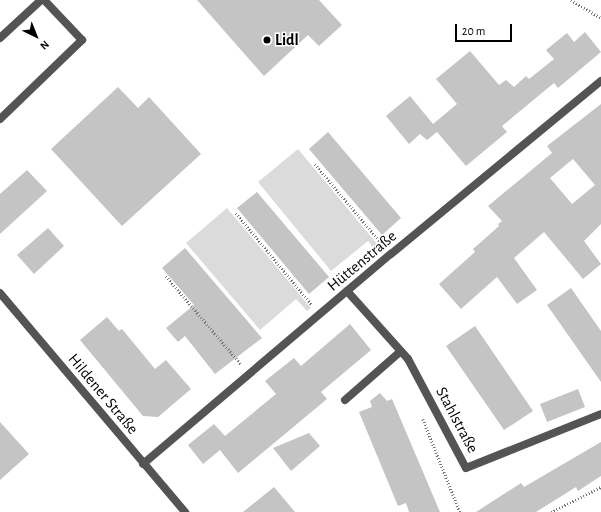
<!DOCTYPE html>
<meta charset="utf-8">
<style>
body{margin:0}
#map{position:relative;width:601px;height:512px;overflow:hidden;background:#fff;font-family:"Alegreya Sans",sans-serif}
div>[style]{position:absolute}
.green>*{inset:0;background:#dbdbdb}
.building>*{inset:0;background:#c4c4c4}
.path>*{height:2.5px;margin-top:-1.25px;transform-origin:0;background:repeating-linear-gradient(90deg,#767676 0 1px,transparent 0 3px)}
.service>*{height:8px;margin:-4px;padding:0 4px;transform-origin:4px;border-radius:4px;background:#545454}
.minor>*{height:8px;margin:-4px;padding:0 4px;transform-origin:4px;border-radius:4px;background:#545454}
.dots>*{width:11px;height:11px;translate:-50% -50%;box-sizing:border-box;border:2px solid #fff;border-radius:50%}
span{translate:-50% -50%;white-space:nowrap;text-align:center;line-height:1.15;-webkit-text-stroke:3px #fff;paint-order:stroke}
.poi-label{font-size:16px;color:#000;font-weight:700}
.left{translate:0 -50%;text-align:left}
.street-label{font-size:16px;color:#000}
.north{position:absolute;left:16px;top:16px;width:40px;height:40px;-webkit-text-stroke:3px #fff;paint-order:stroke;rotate:137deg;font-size:11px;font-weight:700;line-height:16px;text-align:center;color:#000}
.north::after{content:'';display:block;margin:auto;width:14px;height:18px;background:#000;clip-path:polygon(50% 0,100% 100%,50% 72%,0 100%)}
.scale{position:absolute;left:455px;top:24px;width:57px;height:18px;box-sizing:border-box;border:2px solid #000;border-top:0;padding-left:5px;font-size:12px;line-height:14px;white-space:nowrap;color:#000;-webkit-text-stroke:3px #fff;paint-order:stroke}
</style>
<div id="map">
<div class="green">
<div style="clip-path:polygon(298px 149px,382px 250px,378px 254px,368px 241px,331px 271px,258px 182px)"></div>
<div style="clip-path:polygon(227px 208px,311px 308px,307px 311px,296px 299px,260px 330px,186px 243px)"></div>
</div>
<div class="building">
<div style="clip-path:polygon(197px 0,319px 0,342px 25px,319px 46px,308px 35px,264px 76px)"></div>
<div style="clip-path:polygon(585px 32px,601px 52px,558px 88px,554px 83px,502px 126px,507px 132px,466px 166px,437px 132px,427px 140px,420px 134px,409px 144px,386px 116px,410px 96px,433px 124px,457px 104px,436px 79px,470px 51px,499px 85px,506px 80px,514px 87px,526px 76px,529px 79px,554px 59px,546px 50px,567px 33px,574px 42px)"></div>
<div style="clip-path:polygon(118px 87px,138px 108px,149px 97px,201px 154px,122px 226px,51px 149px)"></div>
<div style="clip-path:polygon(evenodd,601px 104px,601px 224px,584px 241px,601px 264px,583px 279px,544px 232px,514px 258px,537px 290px,517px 304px,497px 277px,461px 309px,439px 284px,475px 252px,473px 249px,499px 226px,498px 224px,502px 221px,488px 206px,552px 153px,547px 146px,601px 104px,573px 159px,595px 185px,572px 204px,550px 178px,573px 159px)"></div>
<div style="clip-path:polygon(328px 132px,401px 218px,382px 235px,309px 149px)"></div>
<div style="clip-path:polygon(27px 170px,47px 191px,0 234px,0 194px)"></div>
<div style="clip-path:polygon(257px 192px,329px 277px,309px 294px,237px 208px)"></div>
<div style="clip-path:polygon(48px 228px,64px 246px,34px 274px,17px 255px)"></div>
<div style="clip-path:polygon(185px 248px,262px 338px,215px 374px,185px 336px,178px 342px,166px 328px,194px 305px,162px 268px)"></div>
<div style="clip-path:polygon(571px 288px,601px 331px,601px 382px,547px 305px)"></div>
<div style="clip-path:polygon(107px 317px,119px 331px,122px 329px,155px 369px,166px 360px,191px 389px,158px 417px,143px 416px,80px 340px)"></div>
<div style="clip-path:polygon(350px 324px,371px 350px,321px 392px,327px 399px,238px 473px,220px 450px,203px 464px,188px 445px,214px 424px,225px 436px,276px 394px,265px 381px,294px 358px,301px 366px)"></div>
<div style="clip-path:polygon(475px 326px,533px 411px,504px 430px,446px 346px)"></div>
<div style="clip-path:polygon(578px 389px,585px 407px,547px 422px,540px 404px)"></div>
<div style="clip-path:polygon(380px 393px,387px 401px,392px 399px,440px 512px,409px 512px,406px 503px,398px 506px,359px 412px,372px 407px,370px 401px)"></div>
<div style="clip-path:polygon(0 422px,29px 454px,0 480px)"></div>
<div style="clip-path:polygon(309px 433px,320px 446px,291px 471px,273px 448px)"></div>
<div style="clip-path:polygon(601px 442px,601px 476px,578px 491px,576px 487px,536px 512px,476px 512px,521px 483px,524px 487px)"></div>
<div style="clip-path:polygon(274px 487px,295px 512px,243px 512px)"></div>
</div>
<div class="path">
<div style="left:571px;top:0;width:35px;rotate:31deg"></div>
<div style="left:315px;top:164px;width:106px;rotate:50deg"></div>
<div style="left:236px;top:213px;width:119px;rotate:50.4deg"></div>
<div style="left:166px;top:276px;width:116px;rotate:49.6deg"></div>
<div style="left:423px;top:419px;width:100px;rotate:68.3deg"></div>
<div style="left:551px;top:512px;width:56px;rotate:-26.6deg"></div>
</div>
<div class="service">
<div style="left:345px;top:400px;width:74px;rotate:-41.2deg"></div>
</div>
<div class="minor">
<div style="left:0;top:38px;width:56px;rotate:-42.8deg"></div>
<div style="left:0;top:119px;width:114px;rotate:-43.9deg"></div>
<div style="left:82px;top:40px;width:55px;rotate:-133.5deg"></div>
<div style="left:347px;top:291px;width:91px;rotate:48.1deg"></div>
<div style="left:408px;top:359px;width:123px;rotate:62deg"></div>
<div style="left:466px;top:468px;width:145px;rotate:-21.8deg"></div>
<div style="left:0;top:293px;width:287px;rotate:49.8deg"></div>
<div style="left:143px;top:464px;width:325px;rotate:-40.3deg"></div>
<div style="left:391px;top:254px;width:272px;rotate:-39.5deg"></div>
</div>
<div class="dots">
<div style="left:267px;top:40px;background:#000"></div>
</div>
<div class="poi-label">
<span class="left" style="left:275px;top:40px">Lidl</span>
</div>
<div class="street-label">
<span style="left:362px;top:261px;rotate:-40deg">Hüttenstraße</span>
<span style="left:103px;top:394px;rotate:50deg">Hildener Straße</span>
<span style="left:457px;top:420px;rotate:62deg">Stahlstraße</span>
</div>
<div class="north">N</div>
<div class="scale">20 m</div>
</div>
